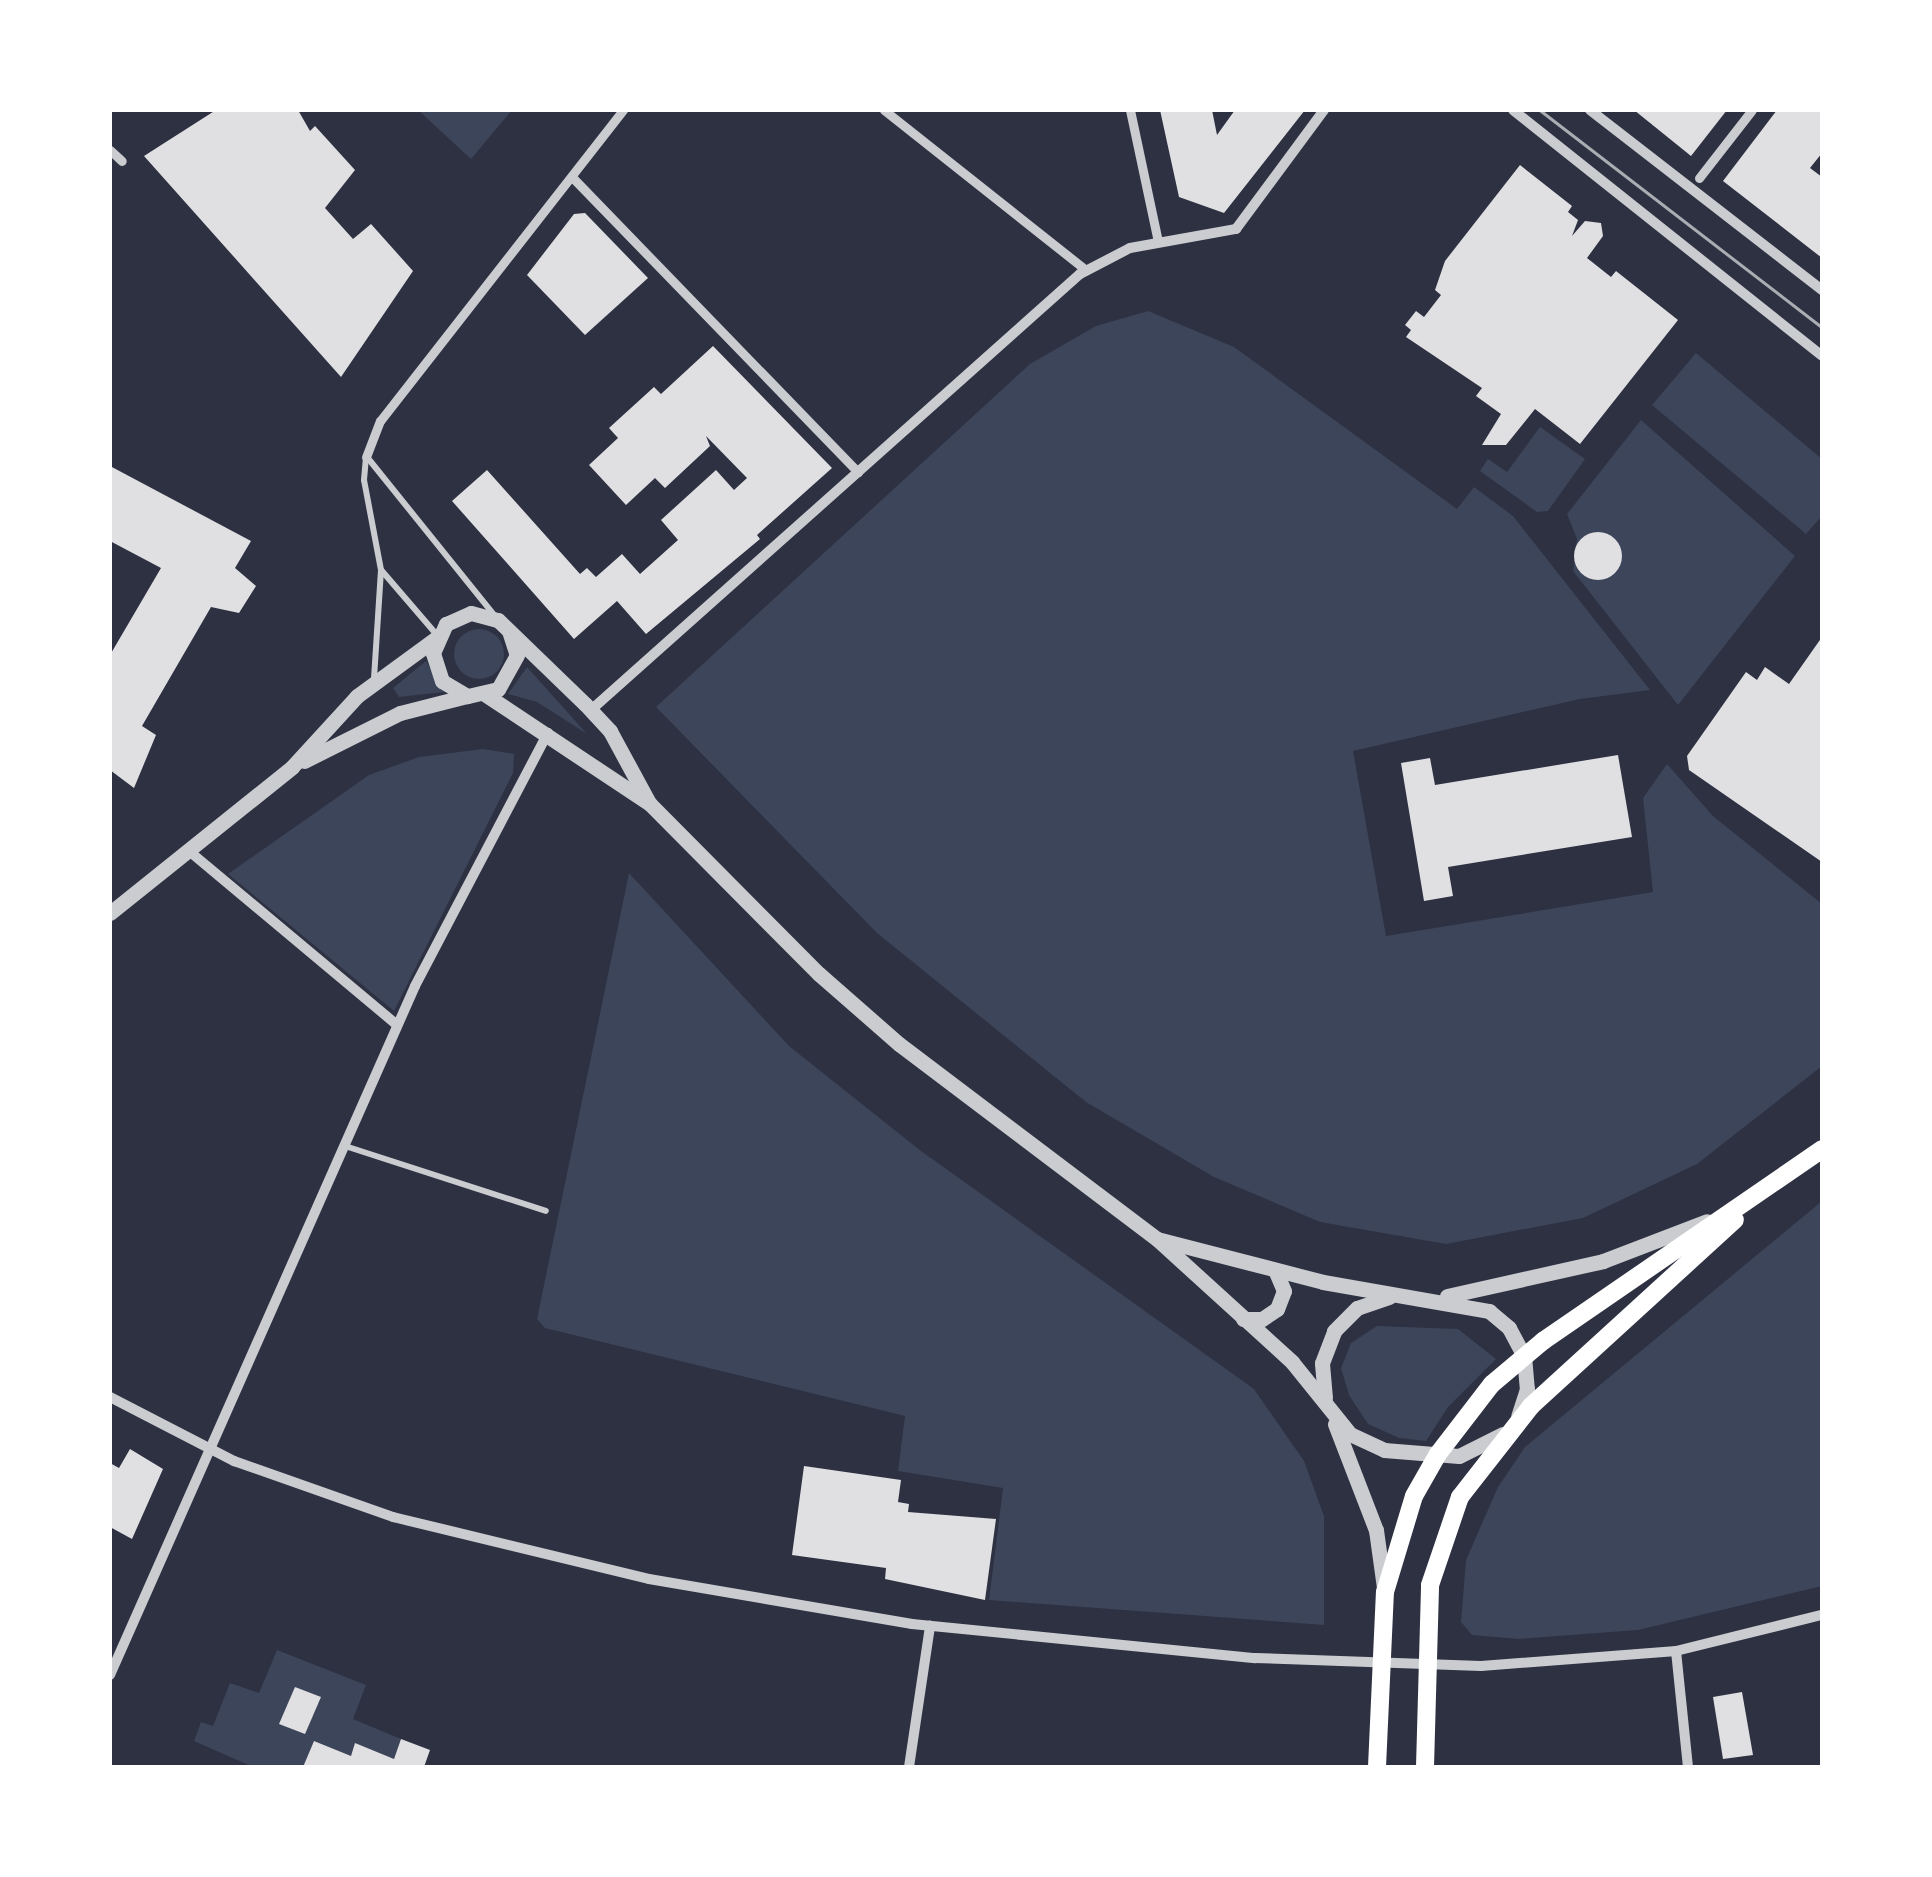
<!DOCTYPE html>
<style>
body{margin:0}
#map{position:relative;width:1932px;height:1877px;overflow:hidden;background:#2d3142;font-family:"Varela Round",sans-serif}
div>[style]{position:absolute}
.green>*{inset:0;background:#3c4559}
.round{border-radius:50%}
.building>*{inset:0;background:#e0e0e3}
.service>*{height:6px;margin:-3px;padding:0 3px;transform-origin:3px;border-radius:3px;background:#caccd0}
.pedestrian>*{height:9px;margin:-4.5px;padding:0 4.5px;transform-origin:4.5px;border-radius:4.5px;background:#caccd0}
.minor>*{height:10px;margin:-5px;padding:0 5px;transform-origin:5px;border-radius:5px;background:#caccd0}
.tertiary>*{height:15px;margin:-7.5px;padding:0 7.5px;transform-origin:7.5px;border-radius:7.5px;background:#caccd0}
.secondary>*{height:18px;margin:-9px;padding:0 9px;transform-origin:9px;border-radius:9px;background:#fff}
.tram>*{height:2.5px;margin:-1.25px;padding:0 1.25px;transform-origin:1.25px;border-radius:1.25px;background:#abadb3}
span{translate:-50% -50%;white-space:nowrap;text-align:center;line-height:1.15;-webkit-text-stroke:10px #fff;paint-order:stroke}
.frame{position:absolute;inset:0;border:112px solid #fff;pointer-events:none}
</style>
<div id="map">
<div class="green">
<div style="clip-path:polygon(418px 110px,512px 110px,471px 159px)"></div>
<div style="clip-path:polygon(1148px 311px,1234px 347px,1457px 509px,1474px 487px,1513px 516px,1650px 690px,1580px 699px,1353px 751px,1386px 936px,1653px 892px,1643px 798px,1667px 764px,1713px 816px,1822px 904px,1822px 1066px,1697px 1164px,1583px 1218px,1446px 1244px,1320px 1222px,1214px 1177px,1086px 1102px,877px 933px,656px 707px,1030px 364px,1096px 326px)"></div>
<div style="clip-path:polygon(1696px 353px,1822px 459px,1822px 516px,1806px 534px,1652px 405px)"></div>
<div style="clip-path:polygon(1641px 420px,1795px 556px,1678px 705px,1573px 571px,1577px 539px,1567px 514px)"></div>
<div style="clip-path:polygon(1540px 427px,1585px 459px,1548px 511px,1537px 512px,1480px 471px,1488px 459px,1507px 472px)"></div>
<div class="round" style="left:454px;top:629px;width:50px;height:50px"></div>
<div style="clip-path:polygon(426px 661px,444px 692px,399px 697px,393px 688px)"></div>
<div style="clip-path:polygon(527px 667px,587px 734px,537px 702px,508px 694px)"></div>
<div style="clip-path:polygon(483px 749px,514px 754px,513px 773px,394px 1011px,228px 874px,369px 775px,419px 757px)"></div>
<div style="clip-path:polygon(629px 873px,789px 1046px,921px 1151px,1254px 1389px,1304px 1461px,1324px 1516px,1324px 1625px,989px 1600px,1003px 1488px,898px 1471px,905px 1416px,545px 1328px,537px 1319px)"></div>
<div style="clip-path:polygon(1822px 1201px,1822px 1586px,1638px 1630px,1519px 1639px,1472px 1635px,1461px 1622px,1466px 1560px,1498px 1487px,1525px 1447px)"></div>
<div style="clip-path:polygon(1377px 1326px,1458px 1329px,1496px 1359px,1448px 1407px,1426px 1441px,1399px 1438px,1368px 1424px,1349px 1395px,1341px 1368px,1351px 1343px)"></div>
<div style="clip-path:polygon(277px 1650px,366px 1685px,353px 1719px,401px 1739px,394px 1759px,356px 1744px,351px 1756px,314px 1741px,303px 1767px,253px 1767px,194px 1741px,201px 1722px,213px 1726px,230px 1683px,259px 1693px)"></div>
</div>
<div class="building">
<div style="clip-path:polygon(216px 110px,298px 110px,310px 131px,315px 126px,355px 170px,325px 208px,353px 239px,371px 224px,413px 271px,341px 377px,144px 156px)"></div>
<div style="clip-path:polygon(1160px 110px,1212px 110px,1217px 135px,1235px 110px,1305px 110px,1224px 213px,1179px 197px)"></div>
<div style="clip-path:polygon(1634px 110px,1727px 110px,1691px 156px)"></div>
<div style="clip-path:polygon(1777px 110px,1822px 110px,1822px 153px,1810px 168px,1822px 177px,1822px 258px,1723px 181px)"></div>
<div style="clip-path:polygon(1520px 165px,1572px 206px,1568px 212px,1578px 220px,1572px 236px,1585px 221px,1601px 223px,1603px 236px,1587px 258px,1611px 277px,1616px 271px,1678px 320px,1580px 444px,1535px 409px,1506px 445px,1482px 445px,1501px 414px,1476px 396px,1482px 388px,1406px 337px,1411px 330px,1405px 325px,1416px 311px,1424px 317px,1441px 295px,1435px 290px,1445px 261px)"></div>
<div style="clip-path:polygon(585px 213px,648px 278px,585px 335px,527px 275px,574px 214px)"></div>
<div style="clip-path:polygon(713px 346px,832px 468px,757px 535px,760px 539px,646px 634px,617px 601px,574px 639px,452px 501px,487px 470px,580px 574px,587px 568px,596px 577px,622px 554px,640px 574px,678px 540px,661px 520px,716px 470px,734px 490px,747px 478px,706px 436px,710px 446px,665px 488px,655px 478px,626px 505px,589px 465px,618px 438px,609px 428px,654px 387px,661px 394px)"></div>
<div style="clip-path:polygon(110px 466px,251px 541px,235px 568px,256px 586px,239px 613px,211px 607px,142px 726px,156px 735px,134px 788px,110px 770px,110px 655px,161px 568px,110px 541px)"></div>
<div class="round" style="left:1574px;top:532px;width:48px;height:48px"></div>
<div style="clip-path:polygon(1822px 637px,1822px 862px,1689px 770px,1687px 756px,1746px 672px,1757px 680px,1765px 667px,1789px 684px)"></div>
<div style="clip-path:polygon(1618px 755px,1632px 837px,1448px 867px,1453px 896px,1424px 901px,1401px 763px,1430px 758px,1435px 785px)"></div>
<div style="clip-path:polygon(130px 1449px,163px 1469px,132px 1539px,110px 1527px,110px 1463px,119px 1468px)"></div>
<div style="clip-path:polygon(804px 1466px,901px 1480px,898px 1502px,909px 1504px,908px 1512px,996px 1519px,985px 1600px,885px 1579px,886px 1568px,792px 1555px)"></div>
<div style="clip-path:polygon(295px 1687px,321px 1697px,305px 1734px,279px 1724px)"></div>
<div style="clip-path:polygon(1742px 1692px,1753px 1755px,1723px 1759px,1713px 1697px)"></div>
<div style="clip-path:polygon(401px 1739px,430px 1750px,424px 1767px,303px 1767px,314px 1741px,351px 1756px,355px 1743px,394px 1759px)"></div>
</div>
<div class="service">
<div style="left:366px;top:457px;width:23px;rotate:95deg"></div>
<div style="left:364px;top:480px;width:92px;rotate:79.3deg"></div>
<div style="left:381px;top:570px;width:108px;rotate:93.7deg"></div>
<div style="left:367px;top:457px;width:203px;rotate:51.2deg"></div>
<div style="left:382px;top:571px;width:84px;rotate:49.3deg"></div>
<div style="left:345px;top:1146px;width:211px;rotate:17.9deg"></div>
</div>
<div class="pedestrian">
<div style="left:884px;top:110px;width:258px;rotate:38.4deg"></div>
<div style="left:1130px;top:110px;width:135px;rotate:78deg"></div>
<div style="left:110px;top:150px;width:16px;rotate:43deg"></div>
<div style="left:572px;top:177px;width:411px;rotate:45.9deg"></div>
<div style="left:1699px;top:178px;width:86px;rotate:-52.1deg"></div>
<div style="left:366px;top:457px;width:39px;rotate:-69deg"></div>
<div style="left:380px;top:421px;width:395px;rotate:-52deg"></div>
</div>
<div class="minor">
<div style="left:1513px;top:110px;width:395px;rotate:38.5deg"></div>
<div style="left:1590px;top:110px;width:294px;rotate:37.8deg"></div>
<div style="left:591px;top:710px;width:655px;rotate:-41.72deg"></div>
<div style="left:1080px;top:274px;width:56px;rotate:-27.5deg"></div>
<div style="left:1130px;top:248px;width:108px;rotate:-10.2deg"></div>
<div style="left:1236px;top:229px;width:148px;rotate:-53.5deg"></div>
<div style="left:189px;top:851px;width:271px;rotate:39.9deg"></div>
<div style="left:110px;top:1397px;width:140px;rotate:27.3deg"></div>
<div style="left:234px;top:1461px;width:169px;rotate:19.4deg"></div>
<div style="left:393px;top:1517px;width:263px;rotate:13.6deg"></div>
<div style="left:649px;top:1579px;width:267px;rotate:9.7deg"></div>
<div style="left:912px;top:1624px;width:345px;rotate:5.7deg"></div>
<div style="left:1255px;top:1658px;width:226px;rotate:2deg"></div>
<div style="left:1481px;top:1666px;width:196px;rotate:-4.4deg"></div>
<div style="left:1676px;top:1651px;width:150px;rotate:-13.9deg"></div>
<div style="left:1676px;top:1651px;width:117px;rotate:84.1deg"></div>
<div style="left:110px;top:1675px;width:753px;rotate:-66.12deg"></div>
<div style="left:415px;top:986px;width:286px;rotate:-62.3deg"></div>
<div style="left:909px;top:1767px;width:143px;rotate:-81.5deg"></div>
</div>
<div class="tertiary">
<div style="left:509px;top:631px;width:25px;rotate:72deg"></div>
<div style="left:517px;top:655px;width:39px;rotate:119deg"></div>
<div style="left:498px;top:689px;width:32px;rotate:167deg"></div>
<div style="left:467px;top:696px;width:29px;rotate:-149deg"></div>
<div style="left:442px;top:681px;width:29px;rotate:-108deg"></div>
<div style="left:433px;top:653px;width:32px;rotate:-66deg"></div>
<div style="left:446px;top:624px;width:27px;rotate:-24deg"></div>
<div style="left:471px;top:613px;width:28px;rotate:15deg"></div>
<div style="left:498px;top:620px;width:121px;rotate:44deg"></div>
<div style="left:585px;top:704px;width:37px;rotate:47deg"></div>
<div style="left:610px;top:731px;width:80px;rotate:61.5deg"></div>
<div style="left:486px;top:695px;width:197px;rotate:33.6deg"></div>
<div style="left:650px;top:804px;width:240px;rotate:45.2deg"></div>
<div style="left:819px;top:974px;width:106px;rotate:41.2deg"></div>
<div style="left:899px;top:1044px;width:323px;rotate:37.1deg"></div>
<div style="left:1157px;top:1239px;width:183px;rotate:42.3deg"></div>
<div style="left:1292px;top:1362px;width:92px;rotate:51.1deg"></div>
<div style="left:1350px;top:1434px;width:38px;rotate:25deg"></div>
<div style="left:1384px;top:1450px;width:75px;rotate:4.6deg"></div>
<div style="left:1459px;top:1456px;width:49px;rotate:-26.6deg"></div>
<div style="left:304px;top:761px;width:107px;rotate:-26.6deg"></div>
<div style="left:400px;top:713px;width:69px;rotate:-14.2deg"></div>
<div style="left:110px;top:913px;width:233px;rotate:-38.7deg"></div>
<div style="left:292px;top:767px;width:96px;rotate:-47.5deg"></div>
<div style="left:357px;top:696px;width:97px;rotate:-36.2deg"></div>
<div style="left:1157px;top:1239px;width:171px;rotate:14.5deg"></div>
<div style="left:1323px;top:1282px;width:169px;rotate:9.9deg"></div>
<div style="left:1489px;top:1311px;width:26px;rotate:40deg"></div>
<div style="left:1509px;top:1328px;width:32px;rotate:62deg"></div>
<div style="left:1524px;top:1356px;width:33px;rotate:85deg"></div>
<div style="left:1527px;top:1389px;width:28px;rotate:108deg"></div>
<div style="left:1447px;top:1296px;width:160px;rotate:-12.6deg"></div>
<div style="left:1603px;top:1261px;width:111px;rotate:-21deg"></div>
<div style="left:1243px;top:1319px;width:19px"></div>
<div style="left:1262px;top:1319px;width:18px;rotate:-34deg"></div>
<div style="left:1277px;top:1309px;width:19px;rotate:-69deg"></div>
<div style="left:1284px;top:1291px;width:23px;rotate:-113deg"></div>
<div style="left:1325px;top:1398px;width:35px;rotate:-95deg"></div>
<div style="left:1322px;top:1363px;width:34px;rotate:-69deg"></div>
<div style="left:1334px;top:1331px;width:33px;rotate:-45deg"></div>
<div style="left:1357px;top:1308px;width:34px;rotate:-19deg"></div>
<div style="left:1335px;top:1424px;width:114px;rotate:68.9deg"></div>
<div style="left:1376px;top:1530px;width:59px;rotate:82.1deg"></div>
</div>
<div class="secondary">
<div style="left:1377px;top:1767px;width:175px;rotate:-87.4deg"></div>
<div style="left:1385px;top:1592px;width:100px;rotate:-73.2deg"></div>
<div style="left:1414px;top:1496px;width:48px;rotate:-60.3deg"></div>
<div style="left:1438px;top:1454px;width:88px;rotate:-52.4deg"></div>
<div style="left:1492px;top:1384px;width:67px;rotate:-40.1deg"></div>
<div style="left:1543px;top:1341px;width:339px;rotate:-34.5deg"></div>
<div style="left:1425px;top:1767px;width:182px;rotate:-88.4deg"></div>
<div style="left:1430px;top:1585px;width:93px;rotate:-71.2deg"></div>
<div style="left:1460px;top:1497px;width:115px;rotate:-52deg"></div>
<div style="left:1531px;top:1406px;width:276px;rotate:-42.4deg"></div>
</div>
<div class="tram">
<div style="left:1540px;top:110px;width:356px;rotate:37.6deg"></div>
</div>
<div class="frame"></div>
</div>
